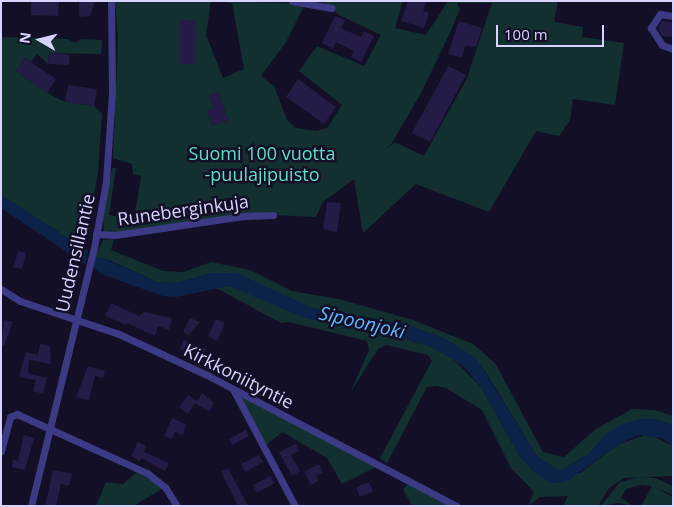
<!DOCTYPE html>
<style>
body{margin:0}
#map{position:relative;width:674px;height:507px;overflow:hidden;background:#130f26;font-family:"Open Sans",sans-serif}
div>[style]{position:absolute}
.green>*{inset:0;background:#12302f}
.water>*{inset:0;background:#0c2248}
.building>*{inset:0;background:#241b47}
.minor>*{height:7px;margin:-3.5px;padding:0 3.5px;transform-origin:3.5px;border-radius:3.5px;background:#3d3a85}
span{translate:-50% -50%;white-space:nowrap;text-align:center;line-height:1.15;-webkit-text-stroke:5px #130f26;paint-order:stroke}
.park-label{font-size:18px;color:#5fe0c0}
.street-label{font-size:18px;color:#d9d4ff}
.water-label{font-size:19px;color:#62b6ff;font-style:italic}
.frame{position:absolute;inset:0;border:2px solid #d9d4ff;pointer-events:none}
.north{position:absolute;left:15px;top:15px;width:50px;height:50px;-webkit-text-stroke:4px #130f26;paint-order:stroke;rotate:278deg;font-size:14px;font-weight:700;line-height:20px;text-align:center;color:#d9d4ff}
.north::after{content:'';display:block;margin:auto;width:18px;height:22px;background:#d9d4ff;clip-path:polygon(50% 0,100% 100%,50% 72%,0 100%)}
.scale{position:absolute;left:496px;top:25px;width:108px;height:22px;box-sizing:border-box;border:2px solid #d9d4ff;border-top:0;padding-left:6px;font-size:15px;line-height:18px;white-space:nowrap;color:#d9d4ff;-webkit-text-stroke:4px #130f26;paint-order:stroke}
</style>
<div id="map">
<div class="green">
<div style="clip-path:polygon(evenodd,115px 1px,211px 1px,206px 35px,223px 78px,244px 69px,232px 3px,215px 1px,305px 4px,286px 42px,261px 76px,274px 86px,287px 120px,296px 128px,316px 131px,327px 128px,342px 105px,299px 71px,317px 46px,364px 66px,381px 35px,339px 15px,322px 1px,403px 1px,395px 28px,426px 35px,448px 1px,558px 1px,554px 22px,583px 27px,582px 37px,624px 43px,615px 105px,573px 99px,570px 120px,559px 136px,536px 131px,489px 212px,416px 184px,363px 233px,354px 179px,323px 202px,316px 217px,273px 215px,118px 235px,104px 232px,103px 218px,112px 168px,116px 168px,109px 215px,134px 219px,141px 176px,133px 174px,132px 164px,113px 158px,118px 39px,115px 1px,457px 3px,492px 3px,467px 78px,424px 156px,395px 142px,381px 153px,392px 143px,421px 93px,449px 35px,460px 9px,457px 3px,115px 1px,218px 92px,228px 120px,212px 126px,207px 111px,214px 108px,209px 95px,218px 92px)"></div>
<div style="clip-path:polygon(1px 37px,68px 39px,75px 43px,81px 39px,102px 40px,101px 54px,49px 53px,48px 64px,37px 54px,31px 62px,25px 58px,16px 71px,47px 93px,65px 102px,94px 106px,102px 114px,98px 172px,85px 249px,1px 195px)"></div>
<div style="clip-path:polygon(114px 239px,111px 250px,163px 271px,184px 272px,211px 262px,250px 270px,292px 291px,339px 299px,413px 320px,473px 344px,495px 363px,543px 452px,564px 457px,596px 429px,632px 409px,655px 410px,673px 416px,673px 425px,655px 419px,606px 434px,590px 453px,564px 469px,557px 469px,538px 458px,485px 371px,447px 340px,409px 325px,312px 308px,213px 273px,175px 283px,157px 282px,109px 260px,95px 258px,103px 240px)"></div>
<div style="clip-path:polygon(229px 286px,342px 325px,372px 329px,432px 347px,454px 360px,481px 387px,519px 455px,534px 472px,580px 473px,619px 444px,649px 434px,673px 446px,673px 476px,624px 478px,609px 488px,598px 506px,563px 506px,568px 496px,540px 497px,528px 506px,534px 492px,511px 468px,482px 410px,446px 388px,436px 386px,427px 387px,387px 463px,380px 458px,427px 370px,432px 361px,428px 355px,386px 345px,378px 349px,350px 393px,369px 350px,367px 341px,289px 322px,281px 323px,218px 289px,205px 289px)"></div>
<div style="clip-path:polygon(242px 396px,376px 467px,342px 484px,327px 458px,282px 432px,266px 445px,241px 399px)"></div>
<div style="clip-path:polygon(138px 471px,162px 489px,133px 506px,96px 506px,106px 482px,123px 484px)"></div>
<div style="clip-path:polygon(641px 477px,655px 478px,673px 486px,673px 495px,654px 487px,673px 497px,673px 506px,641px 506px,652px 486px,641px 485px,626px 489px,621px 498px,633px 506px,619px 503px,601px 506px,620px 482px)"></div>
<div style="clip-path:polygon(408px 484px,449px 506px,412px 506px,403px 489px)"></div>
</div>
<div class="water">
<div style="clip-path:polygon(1px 195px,88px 251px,85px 264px,1px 208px)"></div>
<div style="clip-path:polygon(100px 257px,157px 282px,175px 283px,213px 273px,237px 273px,312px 308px,409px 325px,447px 340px,476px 358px,538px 458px,557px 469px,564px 469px,590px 453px,606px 434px,623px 424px,640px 419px,655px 419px,673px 425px,673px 446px,662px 438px,638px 435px,619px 444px,564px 483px,551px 483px,534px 472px,519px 455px,481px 387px,463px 366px,432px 347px,372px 329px,307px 319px,229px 286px,176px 297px,163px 296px,101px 274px,93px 267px,95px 258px)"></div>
</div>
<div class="building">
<div style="clip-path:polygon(31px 1px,59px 1px,58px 16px,31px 15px)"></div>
<div style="clip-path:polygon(79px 1px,95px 1px,90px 16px,79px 17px)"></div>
<div style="clip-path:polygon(408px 1px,427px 1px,423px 11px,429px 13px,424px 28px,401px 21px)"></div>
<div style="clip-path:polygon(335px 16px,345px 20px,341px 28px,361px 37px,364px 31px,374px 36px,361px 62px,351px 57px,354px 51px,336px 42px,333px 49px,322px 43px)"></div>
<div style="clip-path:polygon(180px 20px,196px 20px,196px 64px,180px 64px)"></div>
<div style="clip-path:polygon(459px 21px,482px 28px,476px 47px,465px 46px,462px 58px,448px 54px)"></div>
<div style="clip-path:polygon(662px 21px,673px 22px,673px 37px,662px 36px,658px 28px)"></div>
<div style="clip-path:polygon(49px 53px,70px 55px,69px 65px,48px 64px)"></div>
<div style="clip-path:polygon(25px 58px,56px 79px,47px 93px,16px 71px)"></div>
<div style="clip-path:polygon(448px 66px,466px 75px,430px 142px,412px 133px)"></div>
<div style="clip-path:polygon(298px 79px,336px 107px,324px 124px,286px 97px)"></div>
<div style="clip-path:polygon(68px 85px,97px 89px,94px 106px,65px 102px)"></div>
<div style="clip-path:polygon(218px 92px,228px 120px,212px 126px,207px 111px,214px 108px,209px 95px)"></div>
<div style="clip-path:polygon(327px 202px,341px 203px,337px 232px,323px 229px)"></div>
<div style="clip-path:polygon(18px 251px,26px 253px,22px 269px,13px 267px)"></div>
<div style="clip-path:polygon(111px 303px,139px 316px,144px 312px,172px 318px,169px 330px,158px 326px,155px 336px,127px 323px,126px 325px,105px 316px)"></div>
<div style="clip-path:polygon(190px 318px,200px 322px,189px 335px,183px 332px)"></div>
<div style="clip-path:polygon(216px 319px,225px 323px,217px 341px,208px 336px)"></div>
<div style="clip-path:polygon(4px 320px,13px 322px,4px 346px,1px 346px)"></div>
<div style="clip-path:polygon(184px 340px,206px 349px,201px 359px,180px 349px)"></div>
<div style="clip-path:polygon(40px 344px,50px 346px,51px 364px,29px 360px,28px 373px,47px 378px,43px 394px,33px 391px,36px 380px,19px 377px,26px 352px,38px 355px)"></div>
<div style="clip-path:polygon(88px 366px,105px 371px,103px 378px,95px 376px,89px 400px,76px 397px)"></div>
<div style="clip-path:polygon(202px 393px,214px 403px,209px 412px,195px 403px,188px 414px,179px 408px,188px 395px,197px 401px)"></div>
<div style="clip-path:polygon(172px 418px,186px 425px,183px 435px,175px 432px,172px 439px,164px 436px)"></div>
<div style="clip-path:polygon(246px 430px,249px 436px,232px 445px,229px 439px)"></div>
<div style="clip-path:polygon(24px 435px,34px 438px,25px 470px,12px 467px,13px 460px,18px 461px)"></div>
<div style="clip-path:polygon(138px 442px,146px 446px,144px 452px,169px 463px,165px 471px,141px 458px,140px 461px,131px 456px)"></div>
<div style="clip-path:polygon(296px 444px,299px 451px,291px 455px,300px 471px,292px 476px,279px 452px)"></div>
<div style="clip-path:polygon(259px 455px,263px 462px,245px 472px,241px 464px)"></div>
<div style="clip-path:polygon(319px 464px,323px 472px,316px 476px,318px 481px,311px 485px,304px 472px)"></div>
<div style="clip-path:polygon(228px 468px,248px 506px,238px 506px,221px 472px)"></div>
<div style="clip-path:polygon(53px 470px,72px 474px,69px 486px,61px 484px,56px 506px,45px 506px)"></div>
<div style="clip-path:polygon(270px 476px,275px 483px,257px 493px,253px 485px)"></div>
<div style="clip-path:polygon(369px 482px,373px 491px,360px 497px,356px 487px)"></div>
</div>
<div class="minor">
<div style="left:292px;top:1px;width:40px;rotate:10deg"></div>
<div style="left:673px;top:16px;width:13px;rotate:-171deg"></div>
<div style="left:660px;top:14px;width:17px;rotate:123deg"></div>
<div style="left:651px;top:28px;width:20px;rotate:57deg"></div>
<div style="left:662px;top:45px;width:12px;rotate:20deg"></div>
<div style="left:96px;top:234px;width:19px;rotate:3deg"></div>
<div style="left:115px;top:235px;width:130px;rotate:-8.4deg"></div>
<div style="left:244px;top:216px;width:29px;rotate:-2deg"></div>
<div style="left:1px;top:289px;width:22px;rotate:32deg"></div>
<div style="left:20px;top:301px;width:104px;rotate:18.4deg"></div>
<div style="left:119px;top:334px;width:97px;rotate:25deg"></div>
<div style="left:207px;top:375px;width:282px;rotate:27.7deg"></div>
<div style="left:233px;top:389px;width:132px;rotate:62.1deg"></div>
<div style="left:1px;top:451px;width:35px;rotate:-75deg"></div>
<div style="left:10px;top:417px;width:8px;rotate:-23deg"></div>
<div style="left:17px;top:414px;width:143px;rotate:24.4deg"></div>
<div style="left:147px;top:473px;width:23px;rotate:38deg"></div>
<div style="left:165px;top:487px;width:22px;rotate:58deg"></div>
<div style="left:31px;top:506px;width:266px;rotate:-76.3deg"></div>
<div style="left:94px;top:248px;width:68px;rotate:-79.8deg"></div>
<div style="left:106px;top:181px;width:88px;rotate:-86.1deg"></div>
<div style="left:112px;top:93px;width:92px;rotate:-90.6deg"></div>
</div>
<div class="park-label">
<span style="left:262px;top:164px">Suomi 100 vuotta<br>-puulajipuisto</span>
</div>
<div class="street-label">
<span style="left:183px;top:210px;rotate:-8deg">Runeberginkuja</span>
<span style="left:75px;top:253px;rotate:-77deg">Uudensillantie</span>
<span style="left:239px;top:376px;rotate:27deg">Kirkkoniityntie</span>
</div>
<div class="water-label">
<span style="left:362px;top:323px;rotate:13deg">Sipoonjoki</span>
</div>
<div class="frame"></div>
<div class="north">N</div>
<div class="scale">100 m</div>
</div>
